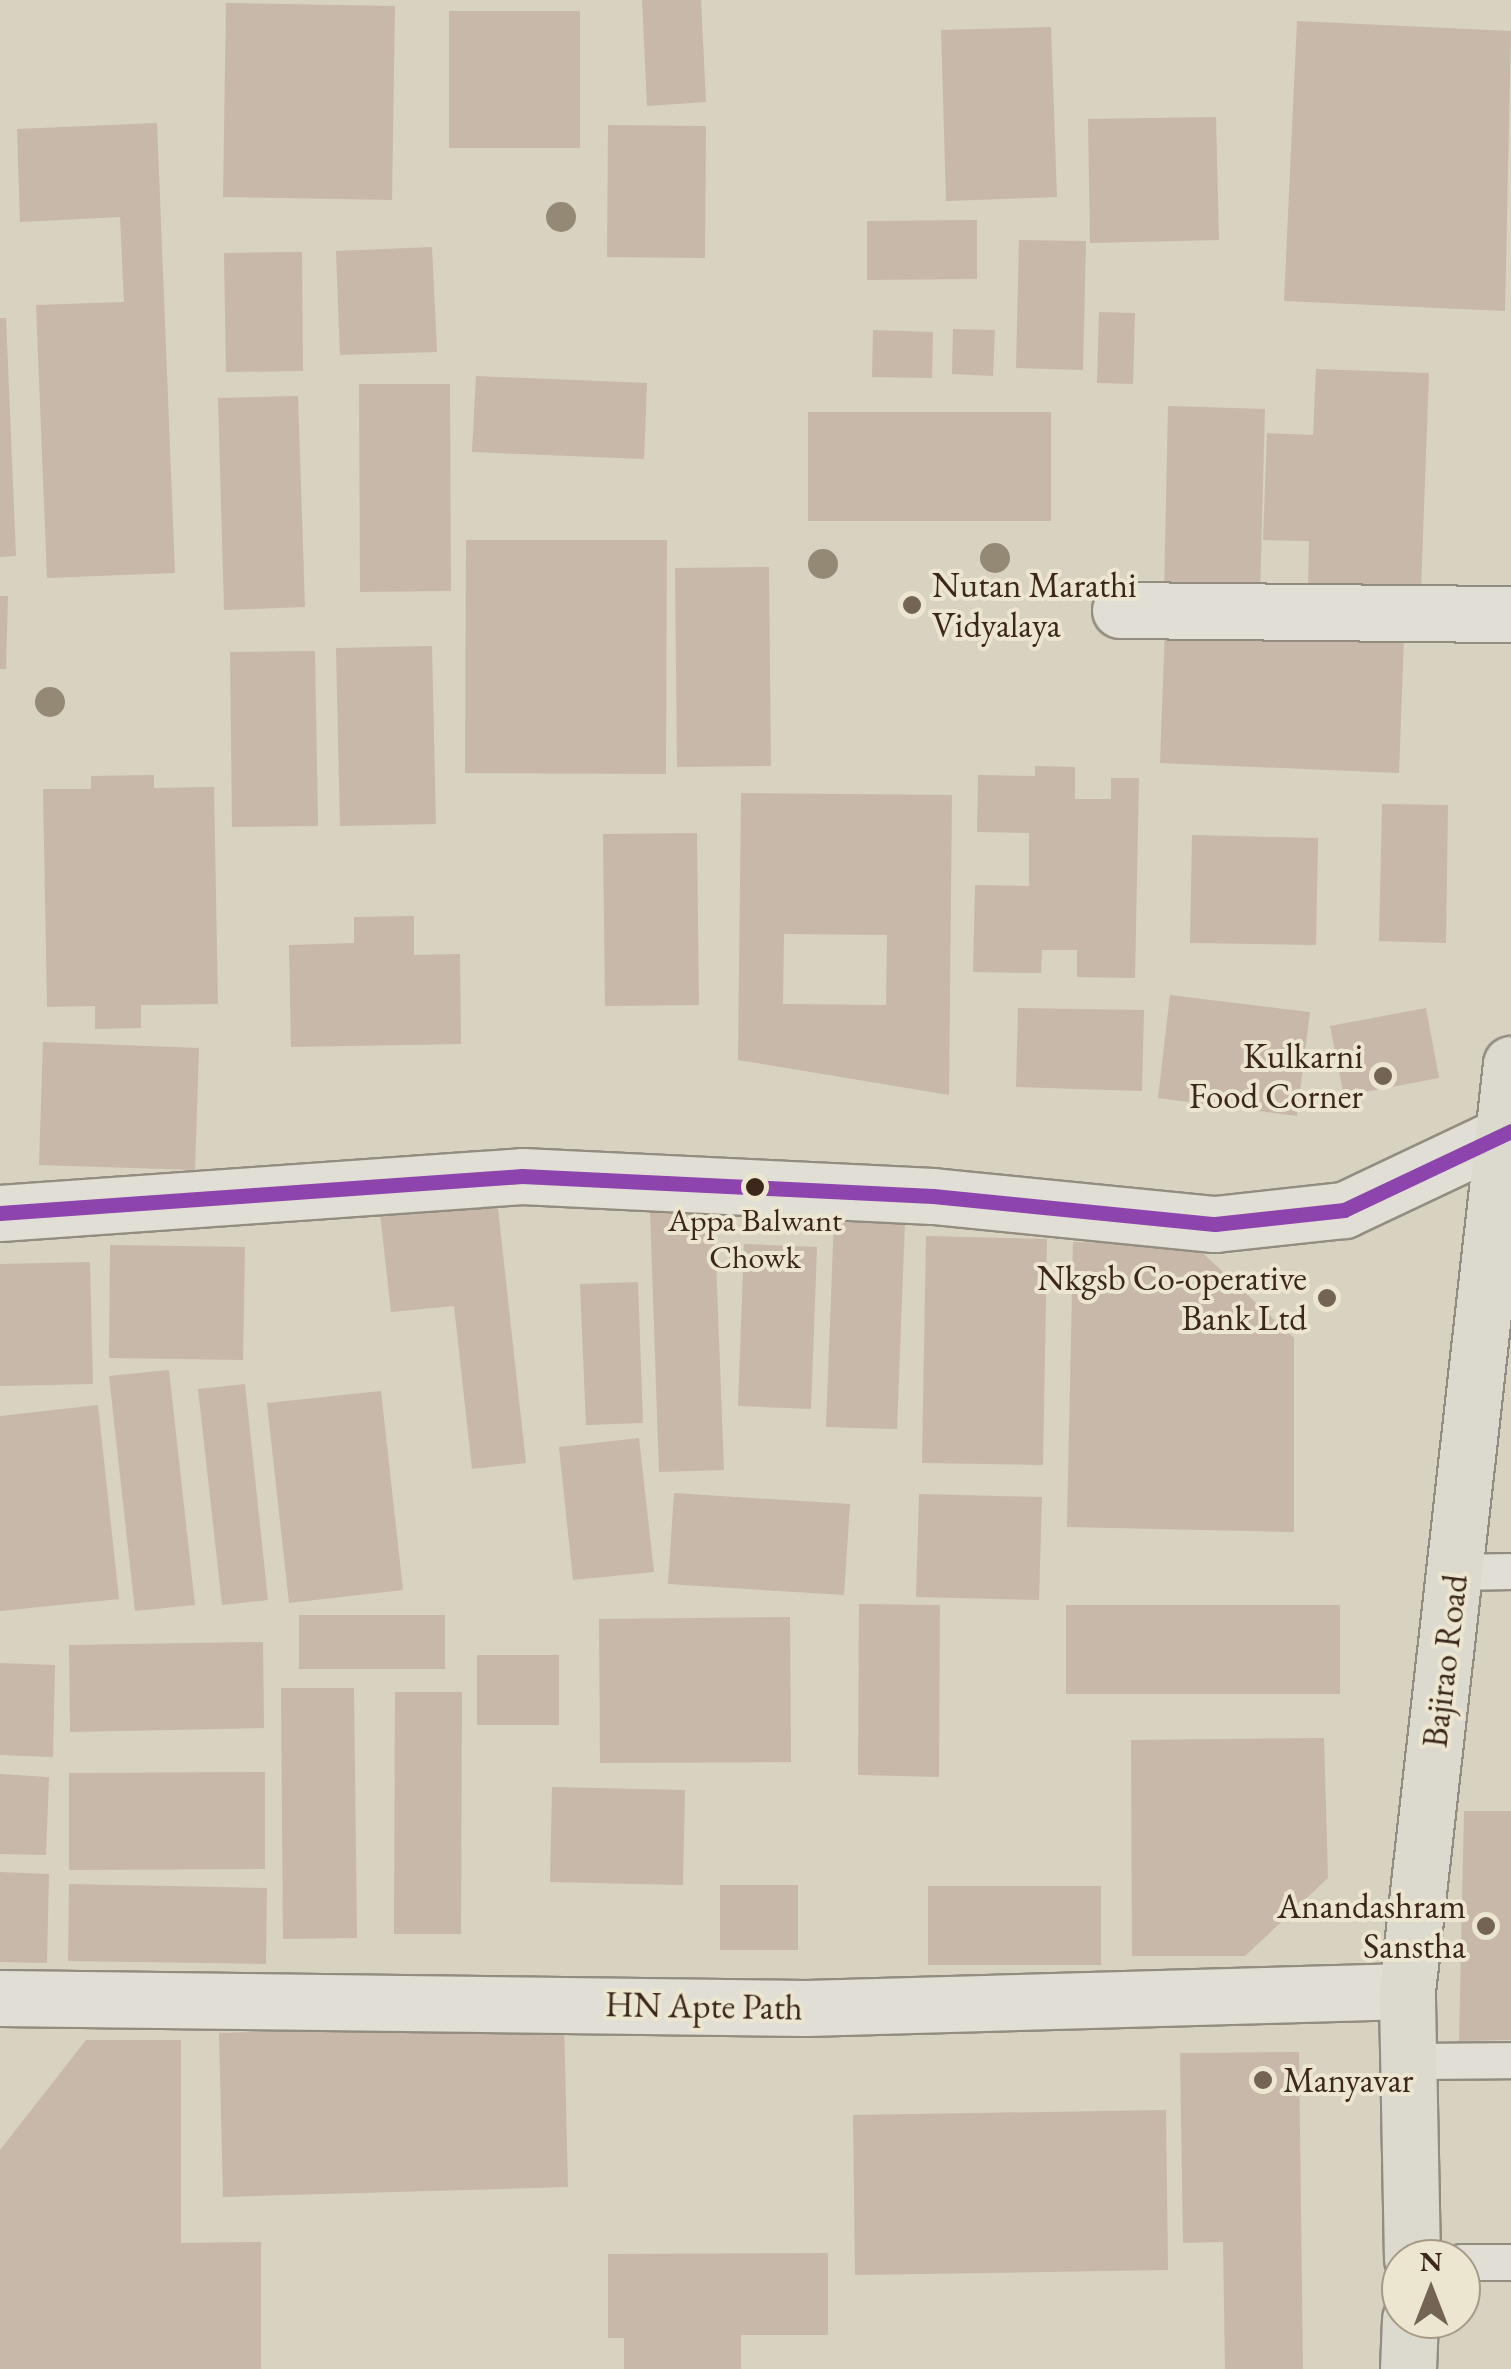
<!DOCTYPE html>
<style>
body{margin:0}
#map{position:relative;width:1511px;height:2369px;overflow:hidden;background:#d8d2c0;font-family:"EB Garamond",serif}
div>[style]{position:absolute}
.building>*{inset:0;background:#c8b8aa}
.roads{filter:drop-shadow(2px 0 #938d81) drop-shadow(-2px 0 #938d81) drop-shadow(0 2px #938d81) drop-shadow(0 -2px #938d81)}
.service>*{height:35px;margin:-17.5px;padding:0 17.5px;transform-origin:17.5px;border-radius:17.5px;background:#e1dfd5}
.minor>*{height:55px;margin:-27.5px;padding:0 27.5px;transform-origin:27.5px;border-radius:27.5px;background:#e1dfd5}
.tertiary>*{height:55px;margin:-27.5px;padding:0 27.5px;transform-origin:27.5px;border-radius:27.5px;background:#e1dfd5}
.trunk>*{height:55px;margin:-27.5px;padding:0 27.5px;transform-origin:27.5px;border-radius:27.5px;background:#dcd9ce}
.bus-1>*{height:15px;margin:-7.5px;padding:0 7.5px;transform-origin:7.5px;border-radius:7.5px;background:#8e44ad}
.trees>*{width:30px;height:30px;margin:-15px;border-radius:50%;background:#948974}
.dots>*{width:28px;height:28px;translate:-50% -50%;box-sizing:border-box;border:5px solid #ece6d0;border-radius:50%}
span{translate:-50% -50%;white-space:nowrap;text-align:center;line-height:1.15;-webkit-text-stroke:8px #ece6d0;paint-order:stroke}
.bus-label{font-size:32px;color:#3c281a}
.poi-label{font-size:35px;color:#3c281a}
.left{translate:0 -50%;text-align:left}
.right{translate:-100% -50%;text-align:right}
.street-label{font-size:35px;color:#3c281a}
.north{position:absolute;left:1381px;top:2239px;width:100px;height:100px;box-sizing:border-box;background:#ece6d0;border:2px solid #a69a87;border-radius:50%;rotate:0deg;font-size:28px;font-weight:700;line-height:40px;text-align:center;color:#3c281a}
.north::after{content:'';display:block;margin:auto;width:35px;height:45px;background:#736454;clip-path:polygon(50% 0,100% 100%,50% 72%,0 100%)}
</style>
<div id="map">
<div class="building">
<div style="clip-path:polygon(642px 0,701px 0,706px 102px,647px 106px)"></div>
<div style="clip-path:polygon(226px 3px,395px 6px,392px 200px,223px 197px)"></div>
<div style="clip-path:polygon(449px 11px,580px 11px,580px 148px,449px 148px)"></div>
<div style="clip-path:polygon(1297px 21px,1511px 31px,1505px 311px,1284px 301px)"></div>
<div style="clip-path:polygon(1051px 27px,1057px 197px,946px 201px,941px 30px)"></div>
<div style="clip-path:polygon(1216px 117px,1219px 240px,1090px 243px,1088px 119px)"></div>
<div style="clip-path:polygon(157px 123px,175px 573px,47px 578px,36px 305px,124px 302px,120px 217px,20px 222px,17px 129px)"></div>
<div style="clip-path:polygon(608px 125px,706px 126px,705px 258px,607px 257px)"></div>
<div style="clip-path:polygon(977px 220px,977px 279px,867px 280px,867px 221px)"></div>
<div style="clip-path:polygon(1019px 240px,1086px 241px,1083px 370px,1016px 368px)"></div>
<div style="clip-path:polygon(432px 247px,437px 352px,340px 355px,336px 251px)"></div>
<div style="clip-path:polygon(302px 252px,303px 371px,226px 372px,224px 253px)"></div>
<div style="clip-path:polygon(1099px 312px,1135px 313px,1133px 384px,1097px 383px)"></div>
<div style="clip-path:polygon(0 318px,6px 318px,16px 556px,0 557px)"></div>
<div style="clip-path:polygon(953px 329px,995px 330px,993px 376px,952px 374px)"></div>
<div style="clip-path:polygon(873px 330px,933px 332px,932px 378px,872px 377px)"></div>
<div style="clip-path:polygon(1316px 369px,1429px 373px,1421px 589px,1308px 584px,1309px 541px,1263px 540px,1267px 433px,1313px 435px)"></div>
<div style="clip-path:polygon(476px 376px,647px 383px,644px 459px,472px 452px)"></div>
<div style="clip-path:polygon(359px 384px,450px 384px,451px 591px,360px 592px)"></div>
<div style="clip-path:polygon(298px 396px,305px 607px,224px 610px,218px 398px)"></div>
<div style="clip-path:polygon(1168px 406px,1265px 409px,1260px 595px,1164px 593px)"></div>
<div style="clip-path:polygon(808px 412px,1051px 412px,1051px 521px,808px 521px)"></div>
<div style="clip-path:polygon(466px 540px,667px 540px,666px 774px,465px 773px)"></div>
<div style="clip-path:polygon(769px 567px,771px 766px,677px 767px,675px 568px)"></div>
<div style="clip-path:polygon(0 596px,8px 596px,6px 669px,0 669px)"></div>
<div style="clip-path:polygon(1165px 629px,1404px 638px,1399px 773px,1160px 763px)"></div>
<div style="clip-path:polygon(432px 646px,436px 824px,340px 826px,336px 648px)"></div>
<div style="clip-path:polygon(315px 651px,318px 826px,232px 827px,230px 652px)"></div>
<div style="clip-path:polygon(1035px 766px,1075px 767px,1075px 799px,1111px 799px,1111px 778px,1139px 778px,1135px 978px,1077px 977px,1077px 950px,1042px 950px,1041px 973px,973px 972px,975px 885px,1029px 886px,1029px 833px,977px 832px,978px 775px,1035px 776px)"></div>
<div style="clip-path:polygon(154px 775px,154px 788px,214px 787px,218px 1004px,141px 1005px,141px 1028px,95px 1029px,95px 1006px,47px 1007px,43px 789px,91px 789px,91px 776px)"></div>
<div style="clip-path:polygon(evenodd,741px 793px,952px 795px,949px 1095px,738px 1060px,741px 793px,784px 934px,887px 935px,886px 1005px,783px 1004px,784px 934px)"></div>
<div style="clip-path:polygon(1382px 804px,1448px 805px,1446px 943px,1379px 941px)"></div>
<div style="clip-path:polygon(697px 833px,699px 1005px,605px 1006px,603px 834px)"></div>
<div style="clip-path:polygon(1192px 835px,1318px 838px,1316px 945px,1190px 943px)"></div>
<div style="clip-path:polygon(414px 916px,414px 955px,460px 954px,461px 1044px,291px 1047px,289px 945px,354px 943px,354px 917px)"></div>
<div style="clip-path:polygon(1170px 995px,1310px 1012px,1297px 1116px,1158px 1098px)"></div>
<div style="clip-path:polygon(1018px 1008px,1144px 1010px,1142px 1091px,1016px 1087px)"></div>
<div style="clip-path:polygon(1426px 1008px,1439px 1078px,1344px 1096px,1330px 1026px)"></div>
<div style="clip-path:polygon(43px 1042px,199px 1048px,195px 1170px,39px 1165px)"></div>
<div style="clip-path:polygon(497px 1200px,526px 1463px,472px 1469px,454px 1306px,391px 1312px,380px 1213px)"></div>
<div style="clip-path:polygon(714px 1208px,724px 1470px,659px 1472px,650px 1210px)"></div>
<div style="clip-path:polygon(834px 1219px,905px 1222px,897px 1429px,826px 1427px)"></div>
<div style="clip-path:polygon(926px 1236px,1047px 1239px,1043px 1465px,922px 1463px)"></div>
<div style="clip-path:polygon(1073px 1242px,1194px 1245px,1294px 1338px,1294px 1532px,1067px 1527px)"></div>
<div style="clip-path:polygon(744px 1244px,817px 1247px,811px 1409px,738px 1406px)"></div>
<div style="clip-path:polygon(110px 1245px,245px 1247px,243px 1360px,109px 1358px)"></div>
<div style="clip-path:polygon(90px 1262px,93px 1384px,0 1386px,0 1264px)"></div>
<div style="clip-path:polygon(638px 1282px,643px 1423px,586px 1425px,580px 1284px)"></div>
<div style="clip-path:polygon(169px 1370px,195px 1605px,135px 1611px,109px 1376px)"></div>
<div style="clip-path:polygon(245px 1384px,268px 1600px,222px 1605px,198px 1389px)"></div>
<div style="clip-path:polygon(381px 1391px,403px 1590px,289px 1603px,267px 1403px)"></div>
<div style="clip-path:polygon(98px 1405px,119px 1599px,0 1611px,0 1416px)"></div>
<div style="clip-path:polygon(639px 1438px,654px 1572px,573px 1580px,559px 1447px)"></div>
<div style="clip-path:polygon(674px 1493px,850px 1504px,844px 1595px,668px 1584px)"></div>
<div style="clip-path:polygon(919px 1494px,1042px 1497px,1039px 1600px,916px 1597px)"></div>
<div style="clip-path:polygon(859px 1604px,940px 1605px,939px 1777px,858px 1775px)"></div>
<div style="clip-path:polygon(1066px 1605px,1340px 1605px,1340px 1694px,1066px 1694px)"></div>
<div style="clip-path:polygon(299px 1615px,445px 1615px,445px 1669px,299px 1669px)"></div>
<div style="clip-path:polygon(790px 1617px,791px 1762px,600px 1763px,599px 1619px)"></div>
<div style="clip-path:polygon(263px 1642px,264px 1728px,70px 1732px,69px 1645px)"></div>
<div style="clip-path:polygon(477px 1655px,559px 1655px,559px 1725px,477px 1725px)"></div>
<div style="clip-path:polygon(0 1663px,55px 1665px,53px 1757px,0 1755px)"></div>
<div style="clip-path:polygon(281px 1688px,354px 1688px,357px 1938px,283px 1939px)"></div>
<div style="clip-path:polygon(395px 1692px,462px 1692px,461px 1934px,394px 1934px)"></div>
<div style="clip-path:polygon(1324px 1738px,1328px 1878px,1245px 1956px,1132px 1956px,1131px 1740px)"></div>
<div style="clip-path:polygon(265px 1772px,265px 1869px,69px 1870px,69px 1773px)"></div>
<div style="clip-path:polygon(0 1774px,49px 1777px,46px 1855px,0 1854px)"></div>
<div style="clip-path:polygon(552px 1787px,685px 1790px,683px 1885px,550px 1882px)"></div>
<div style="clip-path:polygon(1464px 1811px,1511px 1811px,1511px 2040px,1459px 2041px)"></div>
<div style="clip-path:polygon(0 1872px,49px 1874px,47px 1963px,0 1962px)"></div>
<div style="clip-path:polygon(69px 1884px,267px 1888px,266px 1964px,68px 1961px)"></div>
<div style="clip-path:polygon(720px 1885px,798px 1885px,798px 1950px,720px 1950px)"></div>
<div style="clip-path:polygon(928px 1886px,1101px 1886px,1101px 1965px,928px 1965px)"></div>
<div style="clip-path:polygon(564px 2022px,568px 2187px,223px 2197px,219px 2033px)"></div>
<div style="clip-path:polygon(86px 2040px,181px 2040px,181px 2243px,261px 2242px,261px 2369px,0 2369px,0 2150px)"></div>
<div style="clip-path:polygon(1299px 2052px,1303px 2369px,1225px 2369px,1223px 2242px,1183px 2243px,1180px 2053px)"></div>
<div style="clip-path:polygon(1166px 2110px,1168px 2270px,855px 2275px,853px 2115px)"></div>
<div style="clip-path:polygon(828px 2253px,828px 2335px,741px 2335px,741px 2369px,624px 2369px,624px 2338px,608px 2338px,608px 2254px)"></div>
</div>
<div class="roads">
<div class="service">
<div style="left:1455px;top:1572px;width:56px;rotate:-1deg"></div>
<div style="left:1406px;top:2061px;width:105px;rotate:-0.5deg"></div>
<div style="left:1461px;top:2262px;width:50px"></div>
</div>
<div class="minor">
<div style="left:1120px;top:610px;width:391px;rotate:0.6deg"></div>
<div style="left:0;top:1998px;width:806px;rotate:0.71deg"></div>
<div style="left:806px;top:2008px;width:601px;rotate:-1.62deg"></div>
</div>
<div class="tertiary">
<div style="left:0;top:1213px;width:523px;rotate:-4.05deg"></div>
<div style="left:522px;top:1176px;width:411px;rotate:2.8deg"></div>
<div style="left:933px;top:1196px;width:283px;rotate:5.7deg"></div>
<div style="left:1215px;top:1224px;width:130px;rotate:-6.2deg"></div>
<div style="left:1344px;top:1210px;width:185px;rotate:-25.3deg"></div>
</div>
<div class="trunk">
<div style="left:1412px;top:2259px;width:268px;rotate:-91.1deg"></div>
<div style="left:1407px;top:1991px;width:933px;rotate:-83.6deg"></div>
<div style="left:1408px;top:2369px;width:50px;rotate:-87.7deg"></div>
</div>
</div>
<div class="bus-1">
<div style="left:0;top:1213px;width:523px;rotate:-4.05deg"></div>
<div style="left:522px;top:1176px;width:411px;rotate:2.8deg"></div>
<div style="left:933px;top:1196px;width:283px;rotate:5.7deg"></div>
<div style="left:1215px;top:1224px;width:130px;rotate:-6.2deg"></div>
<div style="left:1344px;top:1210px;width:185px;rotate:-25.3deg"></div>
</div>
<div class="trees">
<div style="left:561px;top:217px"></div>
<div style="left:995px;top:558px"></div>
<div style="left:823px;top:564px"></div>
<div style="left:50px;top:702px"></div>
</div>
<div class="dots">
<div style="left:912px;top:605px;background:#736454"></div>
<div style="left:1383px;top:1076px;background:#736454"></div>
<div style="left:755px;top:1187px;background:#3c281a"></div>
<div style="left:1327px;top:1298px;background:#736454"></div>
<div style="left:1486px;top:1926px;background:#736454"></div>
<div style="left:1263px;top:2080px;background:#736454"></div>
</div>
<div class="bus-label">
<span style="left:755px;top:1239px">Appa Balwant<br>Chowk</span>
</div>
<div class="poi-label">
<span class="left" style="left:932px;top:605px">Nutan Marathi<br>Vidyalaya</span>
<span class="right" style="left:1363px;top:1076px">Kulkarni<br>Food Corner</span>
<span class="right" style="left:1307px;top:1298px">Nkgsb Co-operative<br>Bank Ltd</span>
<span class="right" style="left:1466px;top:1926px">Anandashram<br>Sanstha</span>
<span class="left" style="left:1283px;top:2080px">Manyavar</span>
</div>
<div class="street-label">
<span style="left:1445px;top:1661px;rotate:-83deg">Bajirao Road</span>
<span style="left:704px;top:2006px;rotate:1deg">HN Apte Path</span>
</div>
<div class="north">N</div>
</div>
